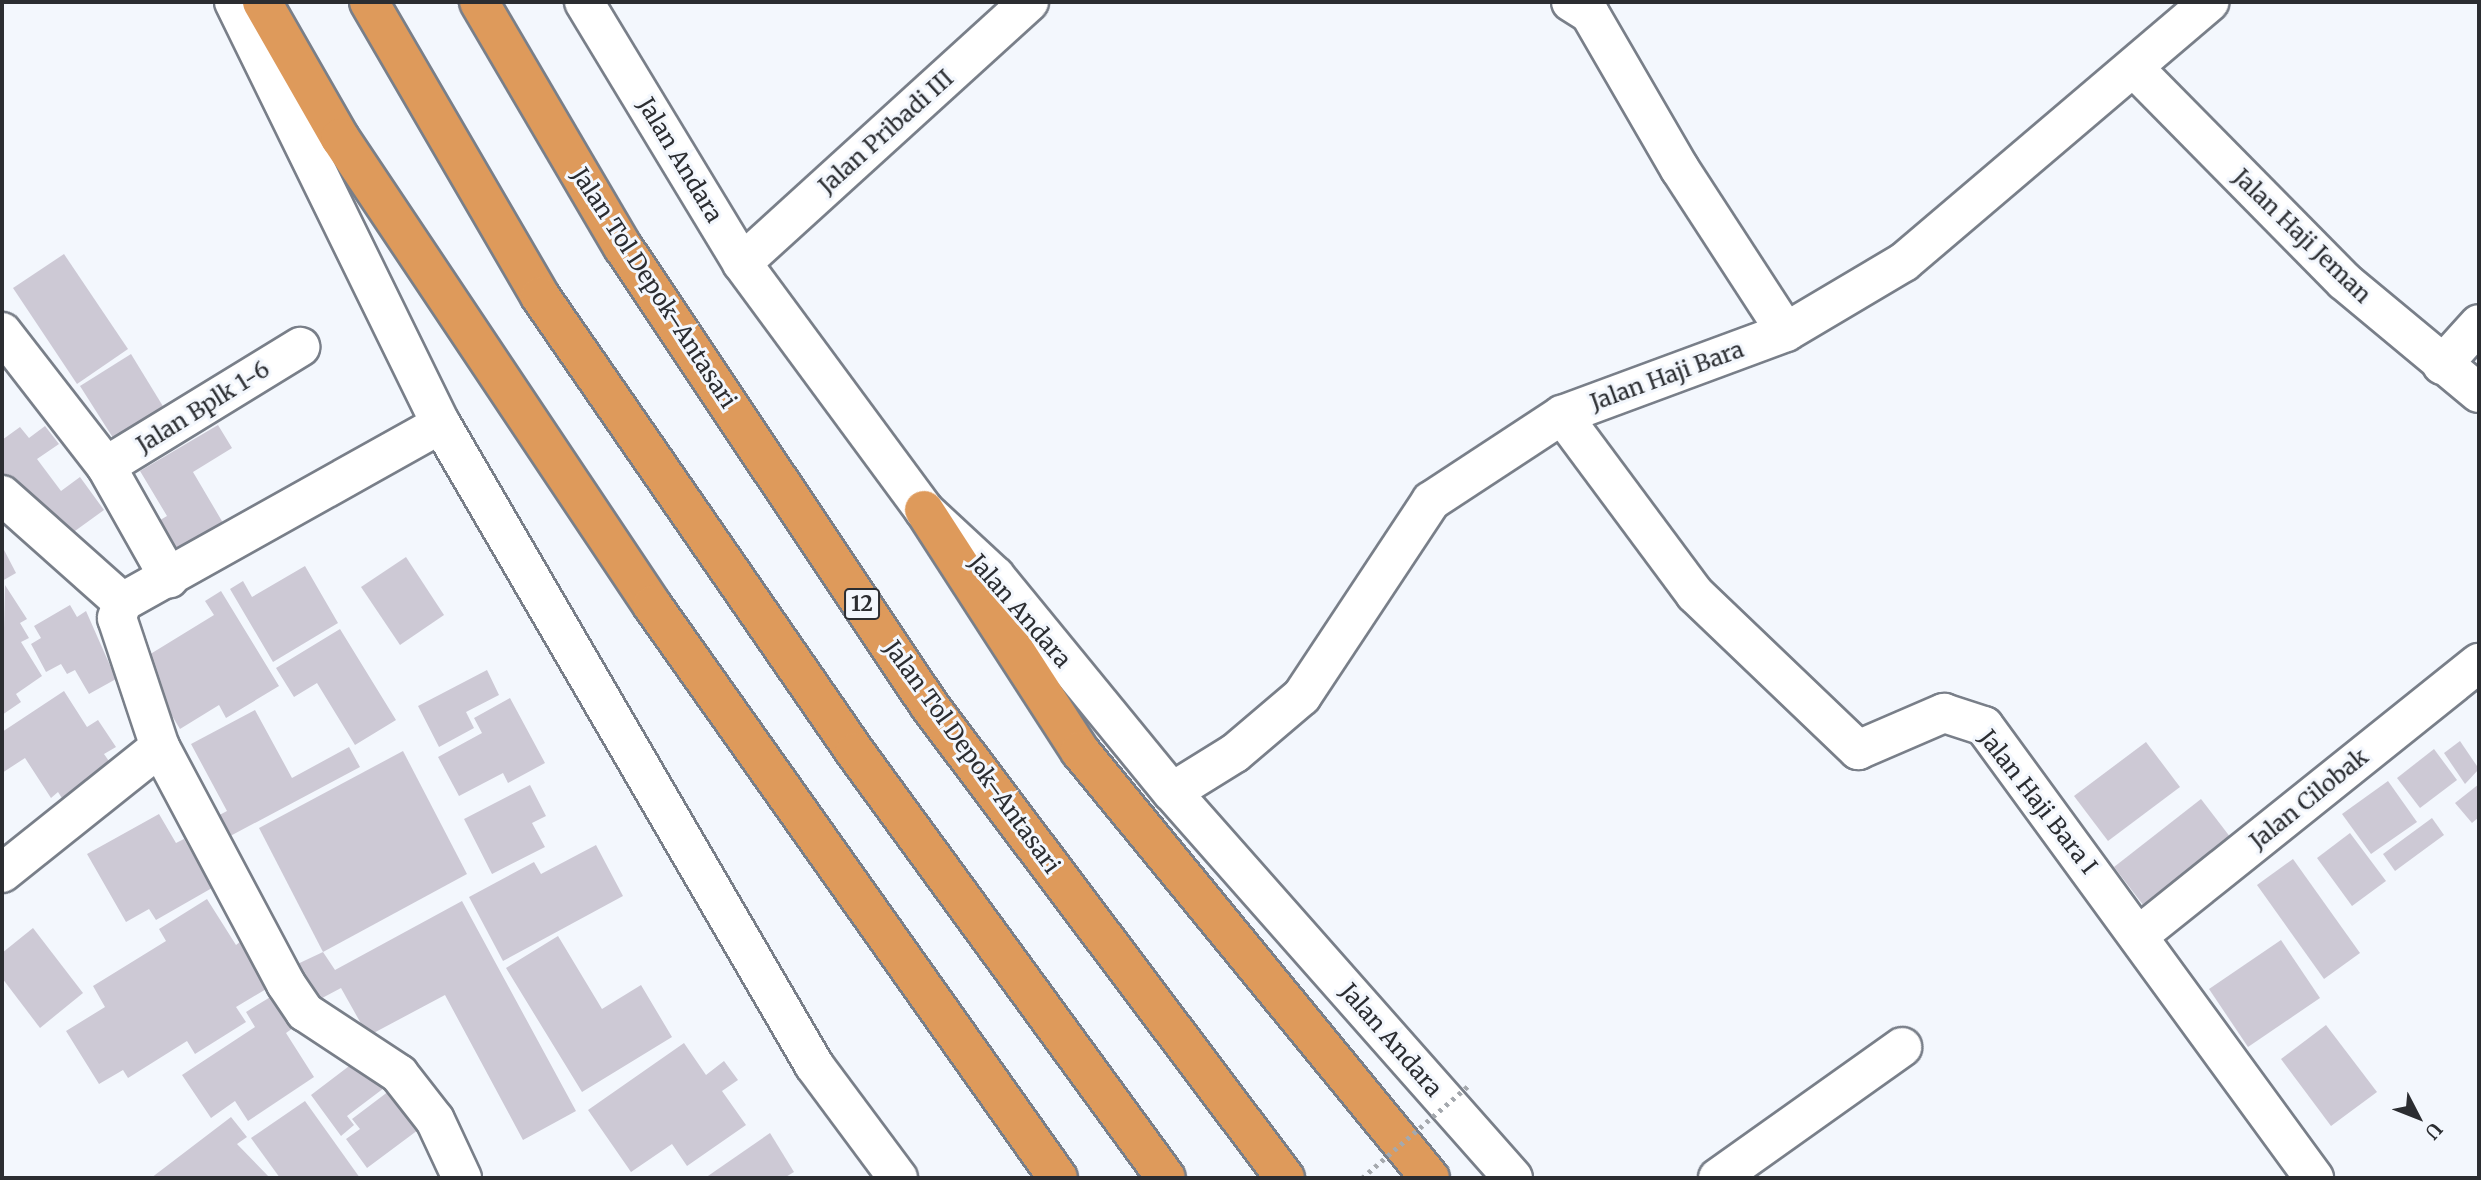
<!DOCTYPE html>
<meta charset="utf-8">
<style>
body{margin:0}
#map{position:relative;width:2481px;height:1180px;overflow:hidden;background:#f3f7fd;font-family:Merriweather,serif}
div>[style]{position:absolute}
.building>*{inset:0;background:#cdc9d5}
.roads{filter:drop-shadow(2px 0 #797f89) drop-shadow(-2px 0 #797f89) drop-shadow(0 2px #797f89) drop-shadow(0 -2px #797f89)}
.minor>*{height:38px;margin:-19px;padding:0 19px;transform-origin:19px;border-radius:19px;background:#fff}
.highway>*{height:38px;margin:-19px;padding:0 19px;transform-origin:19px;border-radius:19px;background:#de9a5b}
.path-bridge>*{height:4.5px;margin-top:-2.25px;transform-origin:0;background:repeating-linear-gradient(90deg,#a5a9ae 0 3.5px,transparent 0 8.5px)}
span{translate:-50% -50%;white-space:nowrap;text-align:center;line-height:1.15;-webkit-text-stroke:6px #f3f7fd;paint-order:stroke}
.shield-label span{padding:2px 5px;background:#f3f7fd;border:2px solid;border-radius:5px;-webkit-text-stroke-width:0}
.shield-label{font-size:21px;color:#2b2d31;font-weight:700}
.street-label{font-size:23px;color:#2b2d31}
.frame{position:absolute;inset:0;border:4px solid #2b2d31;pointer-events:none}
.north{position:absolute;left:2383px;top:1082px;width:70px;height:70px;-webkit-text-stroke:5px #f3f7fd;paint-order:stroke;rotate:132deg;font-size:19px;font-weight:700;line-height:28px;text-align:center;color:#2b2d31}
.north::after{content:'';display:block;margin:auto;width:24px;height:32px;background:#2b2d31;clip-path:polygon(50% 0,100% 100%,50% 72%,0 100%)}
</style>
<div id="map">
<div class="building">
<div style="clip-path:polygon(64px 254px,128px 349px,77px 384px,13px 288px)"></div>
<div style="clip-path:polygon(131px 354px,172px 421px,122px 452px,80px 386px)"></div>
<div style="clip-path:polygon(218px 425px,232px 448px,193px 472px,229px 533px,168px 556px,150px 526px,167px 516px,140px 471px)"></div>
<div style="clip-path:polygon(45px 426px,59px 444px,37px 459px,61px 491px,80px 477px,104px 510px,68px 536px,45px 505px,28px 518px,2px 482px,2px 440px,20px 427px,29px 438px)"></div>
<div style="clip-path:polygon(2px 546px,16px 573px,2px 581px)"></div>
<div style="clip-path:polygon(406px 557px,444px 615px,400px 645px,361px 587px)"></div>
<div style="clip-path:polygon(305px 566px,338px 623px,273px 662px,230px 589px,243px 581px,252px 597px)"></div>
<div style="clip-path:polygon(5px 585px,27px 619px,20px 623px,29px 638px,21px 642px,42px 676px,16px 694px,21px 702px,2px 715px)"></div>
<div style="clip-path:polygon(221px 591px,279px 686px,226px 718px,219px 705px,180px 729px,139px 661px,214px 615px,205px 601px)"></div>
<div style="clip-path:polygon(70px 605px,77px 617px,86px 611px,116px 679px,89px 694px,75px 670px,67px 674px,61px 664px,46px 672px,31px 644px,41px 638px,34px 626px)"></div>
<div style="clip-path:polygon(340px 629px,396px 720px,355px 745px,317px 683px,294px 697px,276px 668px)"></div>
<div style="clip-path:polygon(487px 670px,499px 695px,466px 712px,474px 728px,439px 747px,418px 706px)"></div>
<div style="clip-path:polygon(64px 691px,87px 727px,98px 720px,116px 747px,104px 754px,113px 767px,67px 806px,58px 792px,51px 798px,25px 758px,2px 773px,2px 732px)"></div>
<div style="clip-path:polygon(510px 698px,545px 763px,508px 783px,503px 773px,459px 796px,438px 757px,482px 733px,474px 718px)"></div>
<div style="clip-path:polygon(255px 710px,292px 778px,349px 747px,360px 767px,219px 842px,208px 821px,227px 811px,191px 744px)"></div>
<div style="clip-path:polygon(2460px 741px,2479px 769px,2465px 784px,2444px 753px)"></div>
<div style="clip-path:polygon(2146px 742px,2180px 787px,2108px 841px,2074px 796px)"></div>
<div style="clip-path:polygon(2434px 749px,2457px 780px,2420px 808px,2397px 778px)"></div>
<div style="clip-path:polygon(403px 751px,467px 874px,323px 952px,259px 828px)"></div>
<div style="clip-path:polygon(2388px 781px,2417px 822px,2371px 854px,2342px 814px)"></div>
<div style="clip-path:polygon(2479px 784px,2479px 817px,2472px 823px,2455px 803px)"></div>
<div style="clip-path:polygon(530px 785px,546px 816px,532px 823px,545px 847px,492px 874px,464px 819px)"></div>
<div style="clip-path:polygon(2201px 799px,2234px 842px,2147px 910px,2114px 867px)"></div>
<div style="clip-path:polygon(159px 814px,176px 843px,184px 839px,212px 888px,156px 920px,149px 909px,126px 922px,87px 854px)"></div>
<div style="clip-path:polygon(2432px 818px,2444px 835px,2395px 871px,2383px 854px)"></div>
<div style="clip-path:polygon(2350px 833px,2386px 881px,2352px 906px,2317px 858px)"></div>
<div style="clip-path:polygon(596px 845px,623px 896px,503px 961px,469px 897px,534px 862px,541px 874px)"></div>
<div style="clip-path:polygon(2293px 859px,2360px 953px,2324px 979px,2257px 885px)"></div>
<div style="clip-path:polygon(207px 899px,236px 945px,244px 939px,273px 985px,236px 1007px,246px 1022px,195px 1054px,187px 1041px,128px 1078px,123px 1070px,99px 1084px,66px 1031px,105px 1007px,93px 986px,166px 941px,159px 929px)"></div>
<div style="clip-path:polygon(462px 901px,576px 1111px,523px 1140px,445px 995px,368px 1036px,341px 988px,309px 1005px,289px 968px,323px 952px,335px 970px)"></div>
<div style="clip-path:polygon(33px 928px,83px 993px,40px 1028px,2px 978px,2px 953px)"></div>
<div style="clip-path:polygon(558px 936px,602px 1009px,641px 985px,672px 1037px,582px 1092px,506px 968px)"></div>
<div style="clip-path:polygon(2281px 940px,2320px 998px,2248px 1047px,2209px 989px)"></div>
<div style="clip-path:polygon(272px 996px,293px 1028px,286px 1033px,314px 1077px,248px 1121px,235px 1101px,211px 1118px,182px 1075px,255px 1027px,246px 1012px)"></div>
<div style="clip-path:polygon(2326px 1025px,2377px 1092px,2331px 1126px,2281px 1059px)"></div>
<div style="clip-path:polygon(684px 1043px,706px 1075px,724px 1061px,738px 1080px,722px 1091px,746px 1125px,687px 1166px,672px 1144px,631px 1172px,588px 1110px)"></div>
<div style="clip-path:polygon(361px 1057px,384px 1088px,347px 1116px,354px 1125px,341px 1136px,311px 1095px)"></div>
<div style="clip-path:polygon(389px 1091px,418px 1130px,367px 1168px,346px 1139px,360px 1129px,352px 1119px)"></div>
<div style="clip-path:polygon(305px 1101px,360px 1178px,280px 1178px,251px 1138px)"></div>
<div style="clip-path:polygon(231px 1117px,247px 1137px,237px 1144px,270px 1178px,151px 1178px)"></div>
<div style="clip-path:polygon(770px 1133px,794px 1172px,784px 1178px,705px 1178px)"></div>
</div>
<div class="roads">
<div class="minor">
<div style="left:234px;top:2px;width:470px;rotate:63.9deg"></div>
<div style="left:441px;top:424px;width:742px;rotate:59.8deg"></div>
<div style="left:814px;top:1065px;width:141px;rotate:53.4deg"></div>
<div style="left:584px;top:2px;width:305px;rotate:58.8deg"></div>
<div style="left:742px;top:263px;width:307px;rotate:53.6deg"></div>
<div style="left:924px;top:510px;width:97px;rotate:42.9deg"></div>
<div style="left:995px;top:576px;width:279px;rotate:50.7deg"></div>
<div style="left:1172px;top:792px;width:515px;rotate:48.54deg"></div>
<div style="left:1571px;top:2px;width:22px;rotate:32deg"></div>
<div style="left:1590px;top:14px;width:179px;rotate:59.9deg"></div>
<div style="left:1680px;top:169px;width:194px;rotate:57deg"></div>
<div style="left:2134px;top:68px;width:299px;rotate:45.4deg"></div>
<div style="left:2344px;top:281px;width:175px;rotate:39.7deg"></div>
<div style="left:742px;top:263px;width:388px;rotate:-42.3deg"></div>
<div style="left:2px;top:332px;width:170px;rotate:52.2deg"></div>
<div style="left:106px;top:466px;width:129px;rotate:60.6deg"></div>
<div style="left:2442px;top:365px;width:55px;rotate:-47.9deg"></div>
<div style="left:1562px;top:415px;width:223px;rotate:53.4deg"></div>
<div style="left:1695px;top:594px;width:226px;rotate:43.7deg"></div>
<div style="left:1858px;top:750px;width:94px;rotate:-23.3deg"></div>
<div style="left:1944px;top:713px;width:42px;rotate:18deg"></div>
<div style="left:1984px;top:726px;width:560px;rotate:53.87deg"></div>
<div style="left:441px;top:424px;width:365px;rotate:150.8deg"></div>
<div style="left:122px;top:602px;width:17px;rotate:107deg"></div>
<div style="left:117px;top:618px;width:136px;rotate:71.6deg"></div>
<div style="left:160px;top:747px;width:268px;rotate:62deg"></div>
<div style="left:286px;top:984px;width:34px;rotate:56deg"></div>
<div style="left:305px;top:1012px;width:113px;rotate:33.4deg"></div>
<div style="left:399px;top:1074px;width:58px;rotate:52deg"></div>
<div style="left:435px;top:1120px;width:64px;rotate:65deg"></div>
<div style="left:106px;top:466px;width:228px;rotate:-31.5deg"></div>
<div style="left:2px;top:495px;width:161px;rotate:41.7deg"></div>
<div style="left:1172px;top:792px;width:74px;rotate:-31.8deg"></div>
<div style="left:1235px;top:753px;width:88px;rotate:-40.4deg"></div>
<div style="left:1302px;top:696px;width:234px;rotate:-56.5deg"></div>
<div style="left:1431px;top:501px;width:157px;rotate:-33.3deg"></div>
<div style="left:1562px;top:415px;width:239px;rotate:-20.3deg"></div>
<div style="left:1786px;top:332px;width:137px;rotate:-30.7deg"></div>
<div style="left:1904px;top:262px;width:401px;rotate:-40.4deg"></div>
<div style="left:2px;top:873px;width:202px;rotate:-38.6deg"></div>
<div style="left:2138px;top:936px;width:437px;rotate:-38.7deg"></div>
<div style="left:1718px;top:1178px;width:226px;rotate:-35.4deg"></div>
</div>
<div class="highway">
<div style="left:262px;top:2px;width:157px;rotate:60.2deg"></div>
<div style="left:340px;top:138px;width:562px;rotate:56.25deg"></div>
<div style="left:652px;top:605px;width:702px;rotate:54.68deg"></div>
<div style="left:369px;top:2px;width:340px;rotate:59.8deg"></div>
<div style="left:540px;top:296px;width:554px;rotate:55.36deg"></div>
<div style="left:855px;top:752px;width:527px;rotate:53.87deg"></div>
<div style="left:479px;top:2px;width:284px;rotate:59.6deg"></div>
<div style="left:623px;top:247px;width:551px;rotate:56.25deg"></div>
<div style="left:929px;top:705px;width:592px;rotate:53.03deg"></div>
<div style="left:924px;top:510px;width:287px;rotate:57.1deg"></div>
<div style="left:1080px;top:751px;width:552px;rotate:50.66deg"></div>
</div>
</div>
<div class="path-bridge">
<div style="left:1362px;top:1178px;width:142px;rotate:-41deg"></div>
</div>
<div class="shield-label">
<span style="left:862px;top:604px">12</span>
</div>
<div class="street-label">
<span style="left:886px;top:132px;rotate:-42deg">Jalan Pribadi III</span>
<span style="left:680px;top:160px;rotate:59deg">Jalan Andara</span>
<span style="left:2302px;top:236px;rotate:44deg">Jalan Haji Jeman</span>
<span style="left:654px;top:288px;rotate:57deg">Jalan Tol Depok–Antasari</span>
<span style="left:1667px;top:376px;rotate:-20deg">Jalan Haji Bara</span>
<span style="left:203px;top:407px;rotate:-32deg">Jalan Bplk 1-6</span>
<span style="left:1020px;top:611px;rotate:49deg">Jalan Andara</span>
<span style="left:972px;top:757px;rotate:54deg">Jalan Tol Depok–Antasari</span>
<span style="left:2309px;top:799px;rotate:-39deg">Jalan Cilobak</span>
<span style="left:2038px;top:802px;rotate:52deg">Jalan Haji Bara I</span>
<span style="left:1391px;top:1040px;rotate:49deg">Jalan Andara</span>
</div>
<div class="frame"></div>
<div class="north">U</div>
</div>
